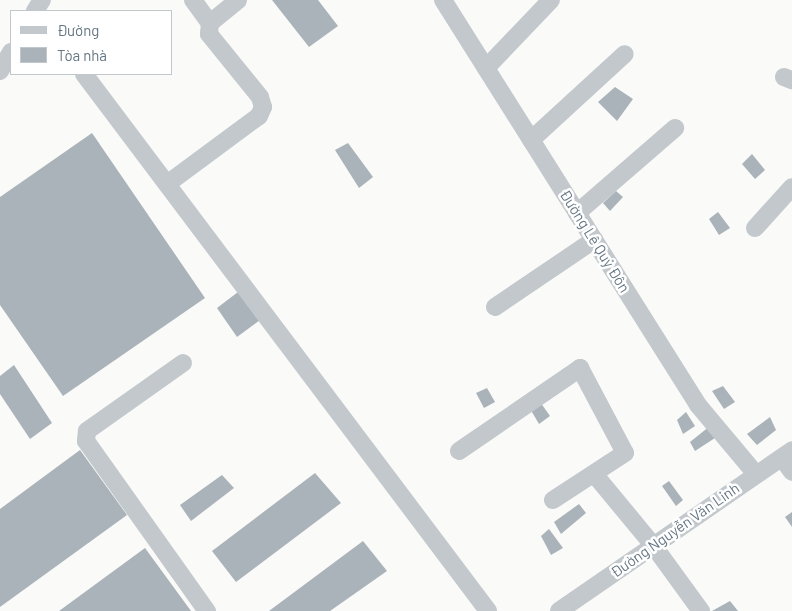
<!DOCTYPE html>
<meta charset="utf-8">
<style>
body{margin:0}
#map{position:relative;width:792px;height:611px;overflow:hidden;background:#fafaf8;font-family:Barlow,sans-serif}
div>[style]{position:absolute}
.building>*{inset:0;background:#aab3b9}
.minor>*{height:18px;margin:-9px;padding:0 9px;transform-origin:9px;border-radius:9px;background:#c3c8cc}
span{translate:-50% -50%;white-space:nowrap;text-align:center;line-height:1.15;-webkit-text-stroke:5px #fff;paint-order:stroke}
.street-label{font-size:15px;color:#657683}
.legend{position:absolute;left:10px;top:10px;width:162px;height:65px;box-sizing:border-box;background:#fff;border:1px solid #c1c8cd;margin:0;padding:6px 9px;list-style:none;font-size:15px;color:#657683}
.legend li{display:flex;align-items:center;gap:10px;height:25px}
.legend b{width:25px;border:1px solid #c1c8cd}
</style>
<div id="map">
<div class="building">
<div style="clip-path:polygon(272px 0,318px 0,338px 26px,309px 47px)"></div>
<div style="clip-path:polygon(615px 87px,633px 99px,617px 121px,598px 102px)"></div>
<div style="clip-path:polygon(92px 133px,205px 298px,63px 396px,0 305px,0 197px)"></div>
<div style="clip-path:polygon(348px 143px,373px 177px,359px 188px,335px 150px)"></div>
<div style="clip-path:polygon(752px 154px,765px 170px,755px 179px,742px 164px)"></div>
<div style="clip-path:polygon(616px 191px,623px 197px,610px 211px,603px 203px)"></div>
<div style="clip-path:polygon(718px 212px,730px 228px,719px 235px,709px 219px)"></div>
<div style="clip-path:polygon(238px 292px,260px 320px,237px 337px,217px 308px)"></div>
<div style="clip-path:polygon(14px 365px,52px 423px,30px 439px,0 394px,0 376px)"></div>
<div style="clip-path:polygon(723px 386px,735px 402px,724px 409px,712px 391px)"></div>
<div style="clip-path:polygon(487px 388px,495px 402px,484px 408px,476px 393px)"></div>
<div style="clip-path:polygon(538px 399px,550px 416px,539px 424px,529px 407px)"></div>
<div style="clip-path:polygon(686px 412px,695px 426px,683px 434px,677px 420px)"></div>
<div style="clip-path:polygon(770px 417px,776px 430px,757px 445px,747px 434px)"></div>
<div style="clip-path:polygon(710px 426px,718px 436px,695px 451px,690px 442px)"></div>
<div style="clip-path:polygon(80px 450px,127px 515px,0 607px,0 509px)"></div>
<div style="clip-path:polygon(315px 473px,341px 503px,236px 582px,212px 551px)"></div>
<div style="clip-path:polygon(222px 475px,234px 488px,191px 521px,180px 505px)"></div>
<div style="clip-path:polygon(669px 481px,683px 500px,676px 506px,662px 486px)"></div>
<div style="clip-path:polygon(579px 504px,586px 513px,561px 534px,554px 522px)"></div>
<div style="clip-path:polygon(792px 512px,792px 527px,785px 517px)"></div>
<div style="clip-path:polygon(549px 529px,563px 548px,551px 555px,541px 536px)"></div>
<div style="clip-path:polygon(363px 541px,387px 571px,330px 611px,269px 611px)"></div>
<div style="clip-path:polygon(145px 548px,191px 611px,59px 611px)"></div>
<div style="clip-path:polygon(730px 601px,738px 611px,712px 611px)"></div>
</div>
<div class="minor">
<div style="left:193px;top:0;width:29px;rotate:54deg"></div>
<div style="left:443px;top:0;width:479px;rotate:57.8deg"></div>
<div style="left:698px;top:405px;width:90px;rotate:50deg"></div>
<div style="left:35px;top:11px;width:13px;rotate:-58deg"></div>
<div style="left:486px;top:68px;width:94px;rotate:-46.3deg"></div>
<div style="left:0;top:71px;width:22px;rotate:-60deg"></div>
<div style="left:84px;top:74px;width:672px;rotate:53.04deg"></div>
<div style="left:784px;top:77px;width:9px;rotate:21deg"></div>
<div style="left:531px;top:140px;width:127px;rotate:-42.5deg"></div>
<div style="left:167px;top:184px;width:114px;rotate:-36.5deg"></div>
<div style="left:259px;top:116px;width:10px;rotate:-66deg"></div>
<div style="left:263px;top:107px;width:10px;rotate:-107deg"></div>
<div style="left:260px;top:97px;width:81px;rotate:-129deg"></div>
<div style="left:209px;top:34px;width:11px;rotate:-85deg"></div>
<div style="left:210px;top:23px;width:36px;rotate:-39deg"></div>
<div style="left:577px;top:213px;width:130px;rotate:-40.9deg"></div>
<div style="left:755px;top:228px;width:55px;rotate:-47.9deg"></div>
<div style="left:495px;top:307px;width:120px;rotate:-34.1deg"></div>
<div style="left:183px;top:363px;width:118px;rotate:144.7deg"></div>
<div style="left:87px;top:431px;width:10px;rotate:96deg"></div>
<div style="left:86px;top:441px;width:209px;rotate:54.6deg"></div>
<div style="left:459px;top:451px;width:147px;rotate:-34.4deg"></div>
<div style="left:580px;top:368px;width:96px;rotate:62.1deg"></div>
<div style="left:625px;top:453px;width:86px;rotate:146.9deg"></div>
<div style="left:782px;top:458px;width:17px;rotate:54deg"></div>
<div style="left:595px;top:475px;width:91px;rotate:50.4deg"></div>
<div style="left:653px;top:545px;width:82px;rotate:54deg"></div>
<div style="left:559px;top:611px;width:283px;rotate:-34.6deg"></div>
</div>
<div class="street-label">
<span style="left:595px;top:241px;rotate:58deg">Đường Lê Quý Đôn</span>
<span style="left:675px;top:530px;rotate:-35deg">Đường Nguyễn Văn Linh</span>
</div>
<ul class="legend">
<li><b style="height:6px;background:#c3c8cc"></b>Đường</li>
<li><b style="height:14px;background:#aab3b9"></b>Tòa nhà</li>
</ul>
</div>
